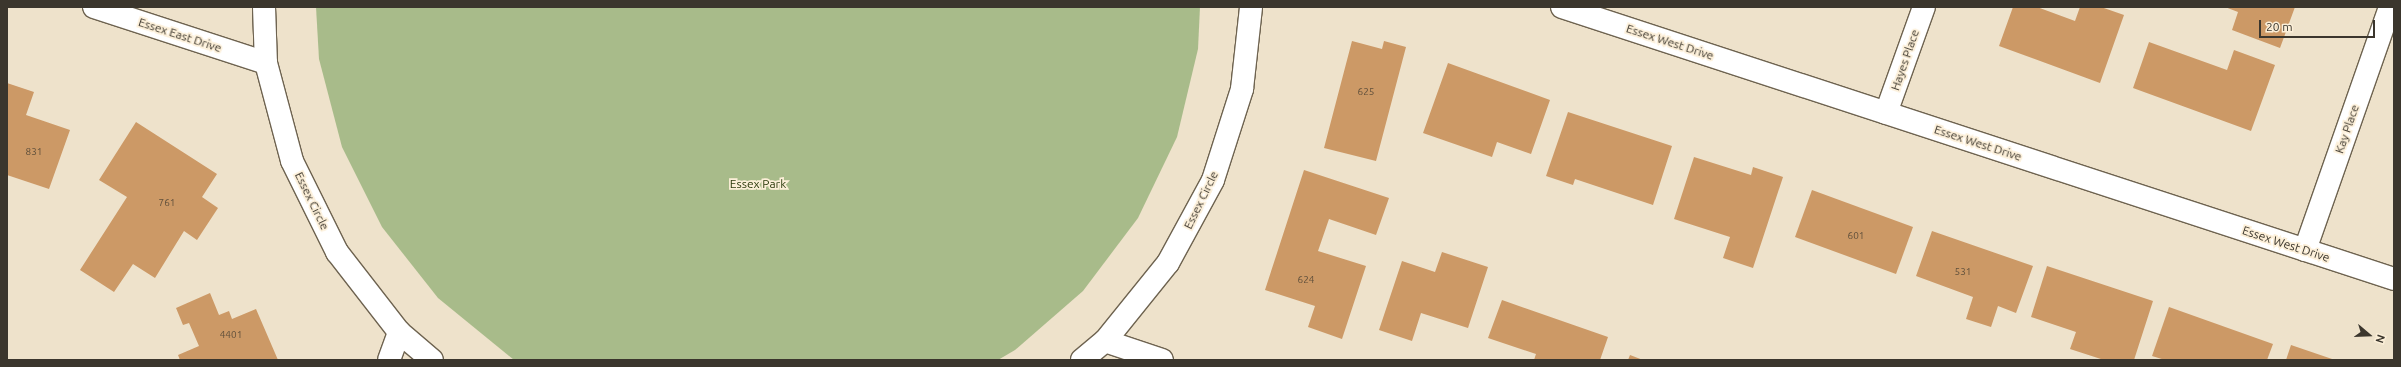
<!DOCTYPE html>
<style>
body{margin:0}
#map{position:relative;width:2401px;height:367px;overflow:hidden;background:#eee2cb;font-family:Ubuntu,sans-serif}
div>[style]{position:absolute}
.green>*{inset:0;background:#a8bb8a}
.building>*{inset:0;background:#c96}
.roads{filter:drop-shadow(1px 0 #6e6350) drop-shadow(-1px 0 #6e6350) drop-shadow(0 1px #6e6350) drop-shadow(0 -1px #6e6350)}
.minor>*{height:22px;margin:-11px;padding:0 11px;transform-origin:11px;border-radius:11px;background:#fff}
span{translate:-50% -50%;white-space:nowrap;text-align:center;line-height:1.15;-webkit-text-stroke:3.5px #fcefd8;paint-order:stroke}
.number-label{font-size:10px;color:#5f4f3b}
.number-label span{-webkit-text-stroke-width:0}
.street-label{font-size:12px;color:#3b362d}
.park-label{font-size:12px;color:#2e3d0e}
.frame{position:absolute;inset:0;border:8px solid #3b362d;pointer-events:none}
.north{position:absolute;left:2349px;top:315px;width:40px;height:40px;-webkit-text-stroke:3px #fcefd8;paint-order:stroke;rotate:109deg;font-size:11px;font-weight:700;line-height:16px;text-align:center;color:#3b362d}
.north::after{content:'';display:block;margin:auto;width:14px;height:18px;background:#3b362d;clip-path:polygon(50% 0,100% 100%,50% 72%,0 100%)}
.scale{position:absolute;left:2259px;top:20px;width:116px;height:18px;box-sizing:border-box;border:2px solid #3b362d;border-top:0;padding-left:5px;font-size:12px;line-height:14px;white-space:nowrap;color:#3b362d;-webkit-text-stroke:3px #fcefd8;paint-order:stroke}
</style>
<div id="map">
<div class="green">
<div style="clip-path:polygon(316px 7px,1200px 7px,1198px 49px,1177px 137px,1138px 218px,1083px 291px,1015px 350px,998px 360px,514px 360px,438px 298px,382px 227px,342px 147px,319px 59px)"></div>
</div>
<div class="building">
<div style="clip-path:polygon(2013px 7px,2037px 7px,2075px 21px,2080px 7px,2101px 7px,2124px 15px,2100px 83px,1999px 46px)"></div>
<div style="clip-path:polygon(2225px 7px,2295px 7px,2280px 48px,2232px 30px,2238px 12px)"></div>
<div style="clip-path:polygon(1352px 41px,1382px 49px,1384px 41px,1406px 47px,1376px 161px,1324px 148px)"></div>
<div style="clip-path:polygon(2149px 42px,2227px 70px,2234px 50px,2275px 65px,2251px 131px,2133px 88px)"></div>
<div style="clip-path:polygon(1448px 63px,1550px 100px,1531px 154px,1497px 142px,1492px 157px,1423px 133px)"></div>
<div style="clip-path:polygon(7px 83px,34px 92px,26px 115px,70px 130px,49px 189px,7px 175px)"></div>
<div style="clip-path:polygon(1568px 112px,1672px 146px,1653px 205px,1575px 179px,1573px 185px,1546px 176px)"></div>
<div style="clip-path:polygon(136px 122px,217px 174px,202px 197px,218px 208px,197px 240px,184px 231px,155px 278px,133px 264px,114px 292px,80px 270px,127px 197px,99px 180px)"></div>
<div style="clip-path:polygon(1694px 157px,1751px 175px,1753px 167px,1783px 177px,1753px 268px,1723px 258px,1730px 237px,1674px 219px)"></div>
<div style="clip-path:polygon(1304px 170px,1389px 198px,1376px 235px,1329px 219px,1318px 251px,1366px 266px,1342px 339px,1308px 327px,1315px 306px,1265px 290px)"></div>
<div style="clip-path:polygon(1812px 190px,1913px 227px,1896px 274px,1795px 237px)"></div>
<div style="clip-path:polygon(1932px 231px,2033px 266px,2016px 313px,1998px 306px,1991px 327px,1966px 319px,1973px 297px,1916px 276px)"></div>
<div style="clip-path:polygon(1442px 252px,1488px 267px,1468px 328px,1421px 313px,1412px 341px,1379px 330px,1402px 261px,1435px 272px)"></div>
<div style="clip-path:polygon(2047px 266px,2153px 301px,2134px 360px,2104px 360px,2070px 349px,2076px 332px,2031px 317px)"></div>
<div style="clip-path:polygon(210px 293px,219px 315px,229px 311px,232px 319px,256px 309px,278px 360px,180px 360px,178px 355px,199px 346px,189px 323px,183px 325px,176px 308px)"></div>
<div style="clip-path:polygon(1502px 300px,1608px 337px,1600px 360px,1534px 360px,1536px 354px,1488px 338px)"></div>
<div style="clip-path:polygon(2169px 307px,2273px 344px,2267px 360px,2165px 360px,2152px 356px)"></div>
<div style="clip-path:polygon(2291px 345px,2335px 360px,2286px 360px)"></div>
<div style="clip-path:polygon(1630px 355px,1643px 360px,1628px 360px)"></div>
</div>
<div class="roads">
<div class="minor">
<div style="left:94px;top:7px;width:181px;rotate:18deg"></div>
<div style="left:264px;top:7px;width:56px;rotate:88deg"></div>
<div style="left:266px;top:63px;width:101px;rotate:75.1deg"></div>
<div style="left:292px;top:161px;width:102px;rotate:63.7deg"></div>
<div style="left:337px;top:252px;width:101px;rotate:52.2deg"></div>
<div style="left:399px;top:332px;width:43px;rotate:40.3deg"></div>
<div style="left:1562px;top:7px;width:875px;rotate:18.1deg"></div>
<div style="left:1886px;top:113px;width:113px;rotate:-70.3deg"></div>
<div style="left:2305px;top:250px;width:257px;rotate:-70.7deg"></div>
<div style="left:1105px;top:341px;width:60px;rotate:18.4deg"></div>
<div style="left:389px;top:360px;width:30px;rotate:-70deg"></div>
<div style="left:1082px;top:360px;width:30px;rotate:-40deg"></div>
<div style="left:1105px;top:341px;width:100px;rotate:-51.1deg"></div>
<div style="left:1168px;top:263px;width:94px;rotate:-61.5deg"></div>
<div style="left:1213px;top:180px;width:96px;rotate:-72.3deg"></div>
<div style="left:1242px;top:89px;width:82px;rotate:-83.7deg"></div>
</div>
</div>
<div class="number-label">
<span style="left:1366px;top:92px">625</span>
<span style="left:34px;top:152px">831</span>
<span style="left:167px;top:203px">761</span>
<span style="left:1856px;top:236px">601</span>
<span style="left:1963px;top:272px">531</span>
<span style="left:1306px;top:280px">624</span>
<span style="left:231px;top:335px">4401</span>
</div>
<div class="street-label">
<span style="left:180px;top:35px;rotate:18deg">Essex East Drive</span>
<span style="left:1670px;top:42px;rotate:18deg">Essex West Drive</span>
<span style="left:1905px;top:60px;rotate:-71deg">Hayes Place</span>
<span style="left:2347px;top:129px;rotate:-71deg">Kay Place</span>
<span style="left:1978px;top:143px;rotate:18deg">Essex West Drive</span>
<span style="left:1201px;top:200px;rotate:-64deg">Essex Circle</span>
<span style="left:312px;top:201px;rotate:64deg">Essex Circle</span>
<span style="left:2286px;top:244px;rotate:18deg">Essex West Drive</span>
</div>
<div class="park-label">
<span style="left:758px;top:184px">Essex Park</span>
</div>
<div class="frame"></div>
<div class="north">N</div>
<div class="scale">20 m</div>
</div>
